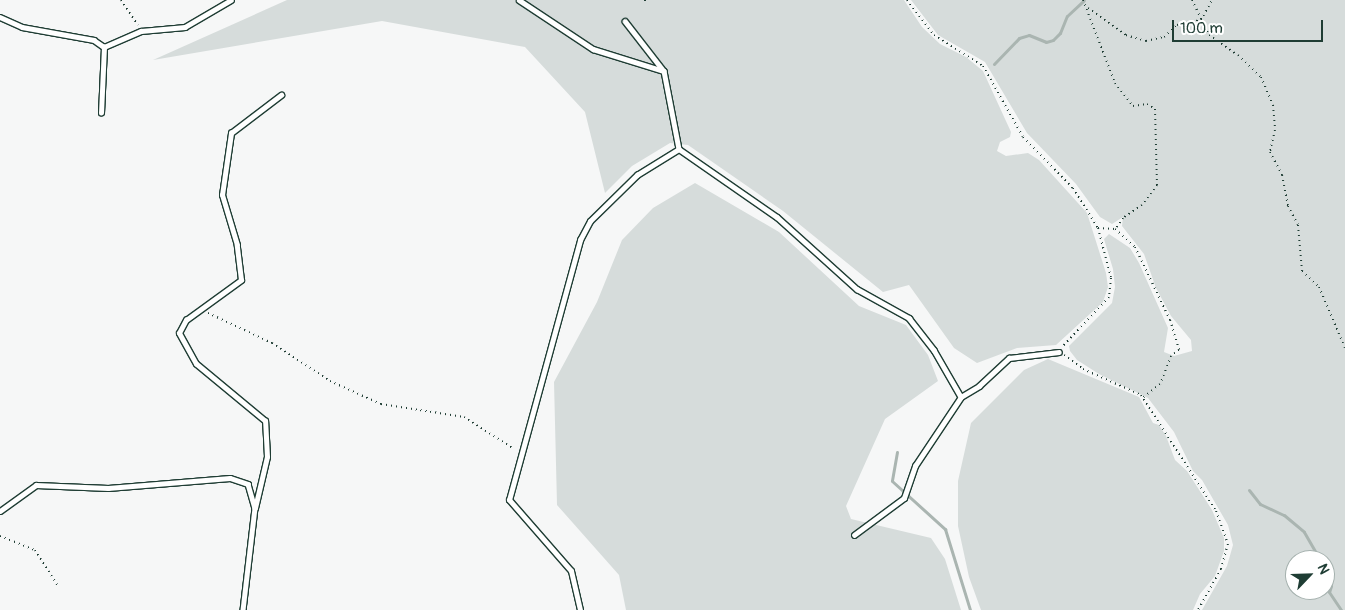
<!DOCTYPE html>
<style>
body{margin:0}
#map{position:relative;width:1345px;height:610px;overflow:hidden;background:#f6f7f7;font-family:Pangolin,sans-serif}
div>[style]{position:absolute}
.green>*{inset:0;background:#d6dcdb}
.stream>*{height:3px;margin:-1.5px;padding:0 1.5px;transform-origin:1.5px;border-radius:1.5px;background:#aab5b1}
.path>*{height:2px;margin-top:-1px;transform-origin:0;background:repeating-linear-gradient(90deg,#1f3d34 0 1px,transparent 0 5px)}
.roads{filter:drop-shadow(1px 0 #1f3d34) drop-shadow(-1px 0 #1f3d34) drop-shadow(0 1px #1f3d34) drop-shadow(0 -1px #1f3d34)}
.service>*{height:4.5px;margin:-2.25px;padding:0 2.25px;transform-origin:2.25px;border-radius:2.25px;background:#fff}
span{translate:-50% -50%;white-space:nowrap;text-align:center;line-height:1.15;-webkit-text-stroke:4px #fff;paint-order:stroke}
.north{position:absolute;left:1285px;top:550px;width:50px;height:50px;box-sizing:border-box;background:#fff;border:1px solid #a5b1ae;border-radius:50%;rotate:66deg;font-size:14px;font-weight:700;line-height:20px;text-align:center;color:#1f3d34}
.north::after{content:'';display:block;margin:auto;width:18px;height:22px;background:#1f3d34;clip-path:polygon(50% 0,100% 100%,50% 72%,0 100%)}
.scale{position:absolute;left:1172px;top:20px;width:151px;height:22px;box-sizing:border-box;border:2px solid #1f3d34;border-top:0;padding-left:6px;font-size:15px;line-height:18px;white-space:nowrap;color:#1f3d34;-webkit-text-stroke:4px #fff;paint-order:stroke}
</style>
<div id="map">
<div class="green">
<div style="clip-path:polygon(287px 0,904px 0,922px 27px,940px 44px,966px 57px,983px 71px,1011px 132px,1010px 137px,1000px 142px,997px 151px,1006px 156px,1028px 153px,1039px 160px,1087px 213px,1106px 273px,1108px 287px,1103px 302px,1056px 345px,1017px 348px,977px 363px,954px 348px,909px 285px,883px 292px,783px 211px,688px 145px,670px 143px,632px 166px,605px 193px,585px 112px,525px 47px,382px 21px,153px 60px)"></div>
<div style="clip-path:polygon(evenodd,911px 0,1345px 0,1345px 610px,1202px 610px,1227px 566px,1233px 545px,1228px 525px,1202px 480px,1193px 471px,1174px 432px,1148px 398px,1099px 374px,1077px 360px,1070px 351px,1069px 346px,1112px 303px,1115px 287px,1113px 269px,1104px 239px,1109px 234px,1130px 248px,1139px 263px,1168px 328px,1164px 352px,1174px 356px,1192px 351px,1191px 340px,1171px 316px,1156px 288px,1144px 254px,1122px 226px,1123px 217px,1112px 224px,1100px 217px,1076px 184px,1027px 133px,985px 62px,938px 35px,911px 0,1295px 560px,1325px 560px,1325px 590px,1295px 590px,1295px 560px)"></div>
<div style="clip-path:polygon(695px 183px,779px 232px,859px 306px,906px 325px,928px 355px,938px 381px,885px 419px,846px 506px,851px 519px,931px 538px,945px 559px,961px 610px,626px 610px,619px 575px,557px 505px,554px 382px,597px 302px,622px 240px,653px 208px)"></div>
<div style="clip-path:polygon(1048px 359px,1139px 397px,1153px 423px,1159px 425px,1166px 436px,1175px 460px,1187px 471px,1212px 510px,1224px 538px,1224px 551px,1215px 576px,1200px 594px,1193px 610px,981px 610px,969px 577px,958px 526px,958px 481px,971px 423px,1024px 370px)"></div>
</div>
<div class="stream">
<div style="left:994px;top:64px;width:36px;rotate:-46deg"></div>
<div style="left:1019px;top:38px;width:10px;rotate:-17deg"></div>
<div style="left:1029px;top:35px;width:18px;rotate:22deg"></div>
<div style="left:1046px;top:42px;width:7px;rotate:-16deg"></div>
<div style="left:1053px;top:40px;width:10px;rotate:-45deg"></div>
<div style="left:1060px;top:33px;width:18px;rotate:-68deg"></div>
<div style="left:1067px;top:16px;width:23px;rotate:-43deg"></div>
<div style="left:897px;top:452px;width:29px;rotate:100deg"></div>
<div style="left:892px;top:481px;width:72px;rotate:42.2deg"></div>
<div style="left:945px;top:529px;width:85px;rotate:72.8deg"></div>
<div style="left:1249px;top:490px;width:18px;rotate:52deg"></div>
<div style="left:1260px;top:504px;width:26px;rotate:25deg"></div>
<div style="left:1284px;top:515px;width:26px;rotate:40deg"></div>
<div style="left:1304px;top:532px;width:32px;rotate:60deg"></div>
<div style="left:1325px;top:573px;width:14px;rotate:65deg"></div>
<div style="left:1331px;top:586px;width:6px;rotate:108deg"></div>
<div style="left:1329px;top:592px;width:22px;rotate:56deg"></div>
</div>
<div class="path">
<div style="left:121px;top:0;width:30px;rotate:56deg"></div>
<div style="left:907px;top:0;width:44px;rotate:52.4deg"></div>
<div style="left:934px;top:35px;width:58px;rotate:32.3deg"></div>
<div style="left:983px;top:66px;width:81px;rotate:60.6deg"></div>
<div style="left:1023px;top:137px;width:71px;rotate:45.6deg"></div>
<div style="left:1073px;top:188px;width:47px;rotate:58deg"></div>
<div style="left:1098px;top:228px;width:52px;rotate:75.4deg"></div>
<div style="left:1111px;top:278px;width:19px;rotate:96deg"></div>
<div style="left:1109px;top:297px;width:69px;rotate:133.2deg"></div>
<div style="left:1083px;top:0;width:89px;rotate:68.9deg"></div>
<div style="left:1115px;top:83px;width:29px;rotate:52deg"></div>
<div style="left:1133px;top:106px;width:14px;rotate:-8deg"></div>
<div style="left:1147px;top:104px;width:9px;rotate:32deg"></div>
<div style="left:1155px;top:109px;width:76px;rotate:88.5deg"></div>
<div style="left:1157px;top:185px;width:25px;rotate:127deg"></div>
<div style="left:1142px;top:205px;width:23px;rotate:146deg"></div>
<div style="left:1123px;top:218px;width:14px;rotate:126deg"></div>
<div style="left:1192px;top:0;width:39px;rotate:64deg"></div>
<div style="left:1209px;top:35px;width:35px;rotate:35deg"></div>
<div style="left:1238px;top:55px;width:32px;rotate:44deg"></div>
<div style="left:1261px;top:77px;width:30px;rotate:67deg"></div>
<div style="left:1273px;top:105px;width:25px;rotate:85deg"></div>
<div style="left:1275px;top:130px;width:23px;rotate:103deg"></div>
<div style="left:1270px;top:152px;width:26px;rotate:62deg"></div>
<div style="left:1282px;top:175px;width:32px;rotate:79deg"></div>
<div style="left:1288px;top:206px;width:21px;rotate:62deg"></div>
<div style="left:1298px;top:225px;width:46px;rotate:85deg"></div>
<div style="left:1302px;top:271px;width:23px;rotate:43deg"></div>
<div style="left:1319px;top:287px;width:66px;rotate:66.9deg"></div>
<div style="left:645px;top:1px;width:1px;rotate:-90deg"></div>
<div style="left:1088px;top:8px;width:47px;rotate:35.4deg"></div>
<div style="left:1126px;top:35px;width:21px;rotate:17deg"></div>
<div style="left:1146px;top:41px;width:18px;rotate:-13deg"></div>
<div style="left:1164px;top:37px;width:18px;rotate:-43deg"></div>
<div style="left:1177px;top:25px;width:25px;rotate:-12deg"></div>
<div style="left:1201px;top:20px;width:23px;rotate:-61deg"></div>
<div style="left:1098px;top:228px;width:17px;rotate:3deg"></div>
<div style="left:1115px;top:229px;width:27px;rotate:42deg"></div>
<div style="left:1135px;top:247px;width:81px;rotate:64.4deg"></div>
<div style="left:1170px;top:320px;width:31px;rotate:73deg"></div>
<div style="left:1179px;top:350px;width:10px;rotate:143deg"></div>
<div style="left:1171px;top:356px;width:30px;rotate:111deg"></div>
<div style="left:1160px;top:384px;width:22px;rotate:141deg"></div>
<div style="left:208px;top:313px;width:71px;rotate:25.1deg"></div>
<div style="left:272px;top:343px;width:69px;rotate:33.2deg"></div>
<div style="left:330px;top:381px;width:56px;rotate:24.3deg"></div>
<div style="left:381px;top:404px;width:84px;rotate:8.9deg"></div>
<div style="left:464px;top:417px;width:59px;rotate:32.6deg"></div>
<div style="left:1064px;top:355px;width:24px;rotate:36deg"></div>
<div style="left:1083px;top:369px;width:64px;rotate:24.1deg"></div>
<div style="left:1141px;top:395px;width:138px;rotate:57.1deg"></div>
<div style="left:1216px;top:511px;width:35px;rotate:70deg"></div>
<div style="left:1228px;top:544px;width:26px;rotate:106deg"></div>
<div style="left:1221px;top:569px;width:47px;rotate:119.3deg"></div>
<div style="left:0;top:536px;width:38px;rotate:22deg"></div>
<div style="left:35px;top:550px;width:43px;rotate:57.4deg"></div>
</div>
<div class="roads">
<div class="service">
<div style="left:519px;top:0;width:89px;rotate:33.5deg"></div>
<div style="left:593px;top:49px;width:74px;rotate:17.2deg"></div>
<div style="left:664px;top:71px;width:79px;rotate:79.1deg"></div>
<div style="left:679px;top:149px;width:119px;rotate:34.8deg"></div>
<div style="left:777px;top:217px;width:108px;rotate:42deg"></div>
<div style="left:857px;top:289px;width:60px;rotate:29.1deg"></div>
<div style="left:909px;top:318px;width:41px;rotate:52deg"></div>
<div style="left:934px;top:350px;width:54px;rotate:60.1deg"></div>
<div style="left:961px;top:397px;width:21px;rotate:-31deg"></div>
<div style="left:979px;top:386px;width:41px;rotate:-43deg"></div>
<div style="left:1009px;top:358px;width:50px;rotate:-6.8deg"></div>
<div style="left:0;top:17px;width:24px;rotate:24deg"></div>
<div style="left:22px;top:27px;width:73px;rotate:10.2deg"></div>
<div style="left:94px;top:40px;width:12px;rotate:35deg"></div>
<div style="left:625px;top:21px;width:62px;rotate:52.2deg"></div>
<div style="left:101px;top:113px;width:66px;rotate:-87.4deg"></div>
<div style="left:104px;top:47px;width:40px;rotate:-23.4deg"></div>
<div style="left:141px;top:31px;width:44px;rotate:-5.2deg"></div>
<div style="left:185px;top:27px;width:53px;rotate:-30.4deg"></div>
<div style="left:255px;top:508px;width:52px;rotate:-76.8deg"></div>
<div style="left:267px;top:457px;width:36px;rotate:-93deg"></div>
<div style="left:265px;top:421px;width:89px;rotate:-140.4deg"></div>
<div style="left:196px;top:364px;width:35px;rotate:-119deg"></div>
<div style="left:179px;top:333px;width:15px;rotate:-62deg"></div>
<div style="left:186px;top:320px;width:68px;rotate:-36deg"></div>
<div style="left:241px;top:280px;width:35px;rotate:-97deg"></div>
<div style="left:237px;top:245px;width:52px;rotate:-106.7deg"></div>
<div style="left:222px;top:195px;width:63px;rotate:-81.7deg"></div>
<div style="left:231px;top:133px;width:63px;rotate:-37.2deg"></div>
<div style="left:0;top:511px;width:44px;rotate:-35.8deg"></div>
<div style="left:36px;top:485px;width:72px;rotate:2.4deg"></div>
<div style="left:108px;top:488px;width:122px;rotate:-4.7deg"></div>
<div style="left:230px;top:478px;width:19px;rotate:18deg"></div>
<div style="left:248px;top:484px;width:25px;rotate:74deg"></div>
<div style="left:255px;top:508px;width:103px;rotate:96.7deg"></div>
<div style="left:854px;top:535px;width:62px;rotate:-36.5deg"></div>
<div style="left:904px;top:498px;width:34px;rotate:-71deg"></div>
<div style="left:915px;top:466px;width:83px;rotate:-56.3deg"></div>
<div style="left:580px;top:610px;width:40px;rotate:-103deg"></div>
<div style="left:571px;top:571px;width:94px;rotate:-131.1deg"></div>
<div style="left:509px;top:500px;width:270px;rotate:-74.7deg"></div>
<div style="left:580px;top:240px;width:21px;rotate:-62deg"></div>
<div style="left:590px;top:221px;width:66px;rotate:-44.4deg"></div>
<div style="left:637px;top:175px;width:49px;rotate:-31.8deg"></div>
</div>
</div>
<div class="north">N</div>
<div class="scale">100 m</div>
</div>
